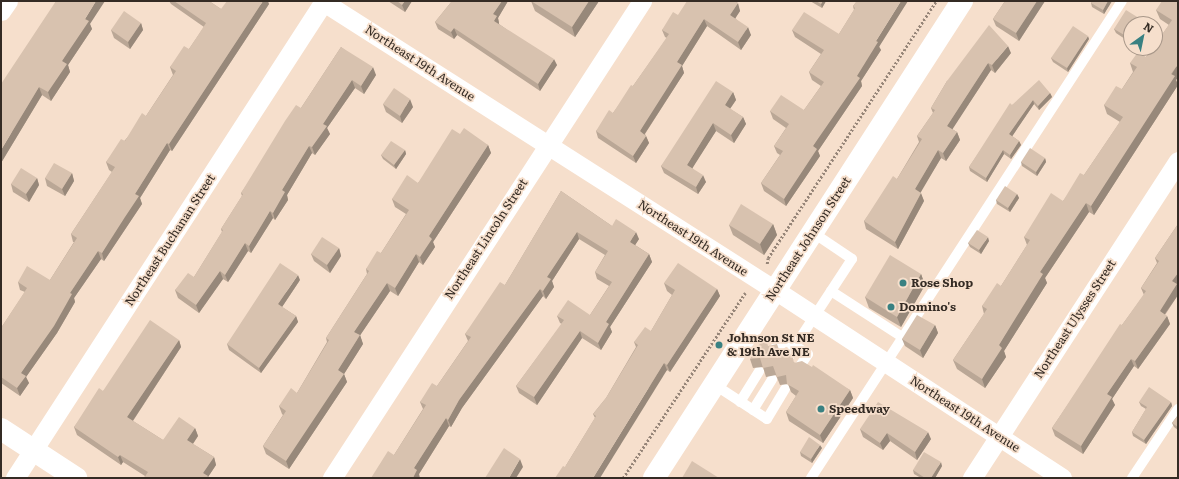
<!DOCTYPE html>
<style>
body{margin:0}
#map{position:relative;width:1179px;height:479px;overflow:hidden;background:#f6dfcc;font-family:Literata,serif}
div>[style]{position:absolute}
.path>*{height:2.5px;margin-top:-1.25px;transform-origin:0;background:repeating-linear-gradient(90deg,#968578 0 2px,transparent 0 4px)}
.lane>*{height:10px;margin:-5px;padding:0 5px;transform-origin:5px;border-radius:5px;background:#fff}
.street>*{height:19px;margin:-9.5px;padding:0 9.5px;transform-origin:9.5px;border-radius:9.5px;background:#fff}
.secondary>*{height:22px;margin:-11px;padding:0 11px;transform-origin:11px;border-radius:11px;background:#fff}
.wall>*{inset:0;background:#baa796}
.shaded-wall>*{inset:0;background:#97887a}
.building>*{inset:0;background:#d8c2af}
.dots>*{width:11px;height:11px;translate:-50% -50%;box-sizing:border-box;border:2px solid #f6dfcc;border-radius:50%}
span{translate:-50% -50%;white-space:nowrap;text-align:center;line-height:1.15;-webkit-text-stroke:3.5px #f6dfcc;paint-order:stroke}
.street-label{font-size:12px;color:#342b24}
.poi-label{font-size:12px;color:#342b24;font-weight:700}
.left{translate:0 -50%;text-align:left}
.frame{position:absolute;inset:0;border:2px solid #342b24;pointer-events:none}
.north{position:absolute;left:1123px;top:16px;width:40px;height:40px;box-sizing:border-box;background:#f6dfcc;border:1px solid #a89789;border-radius:50%;rotate:33deg;font-size:11px;font-weight:700;line-height:16px;text-align:center;color:#342b24}
.north::after{content:'';display:block;margin:auto;width:14px;height:18px;background:#398182;clip-path:polygon(50% 0,100% 100%,50% 72%,0 100%)}
</style>
<div id="map">
<div class="path">
<div style="left:767px;top:264px;width:6px;rotate:-81deg"></div>
<div style="left:768px;top:258px;width:307px;rotate:-56.8deg"></div>
<div style="left:623px;top:478px;width:222px;rotate:-56.6deg"></div>
</div>
<div class="lane">
<div style="left:831px;top:291px;width:85px;rotate:32.9deg"></div>
<div style="left:774px;top:349px;width:14px;rotate:-34deg"></div>
<div style="left:786px;top:341px;width:10px;rotate:29deg"></div>
<div style="left:795px;top:346px;width:14px;rotate:120deg"></div>
<div style="left:800px;top:366px;width:14px;rotate:-56deg"></div>
<div style="left:808px;top:354px;width:15px;rotate:-148deg"></div>
<div style="left:795px;top:346px;width:104px;rotate:-56.8deg"></div>
<div style="left:852px;top:259px;width:48px;rotate:-146deg"></div>
<div style="left:715px;top:385px;width:62px;rotate:33.2deg"></div>
<div style="left:767px;top:419px;width:35px;rotate:-59deg"></div>
<div style="left:740px;top:402px;width:36px;rotate:-58deg"></div>
<div style="left:753px;top:410px;width:36px;rotate:-58deg"></div>
<div style="left:811px;top:478px;width:569px;rotate:-56.9deg"></div>
<div style="left:1132px;top:478px;width:83px;rotate:-56.3deg"></div>
</div>
<div class="street">
<div style="left:322px;top:1px;width:537px;rotate:32.54deg"></div>
<div style="left:775px;top:290px;width:343px;rotate:33.2deg"></div>
<div style="left:1px;top:11px;width:12px;rotate:-55deg"></div>
<div style="left:15px;top:478px;width:568px;rotate:-57.06deg"></div>
<div style="left:332px;top:478px;width:569px;rotate:-56.98deg"></div>
<div style="left:972px;top:478px;width:378px;rotate:-57deg"></div>
</div>
<div class="secondary">
<div style="left:1px;top:429px;width:90px;rotate:33.2deg"></div>
<div style="left:654px;top:478px;width:568px;rotate:-57.15deg"></div>
</div>
<div class="wall">
<div style="clip-path:polygon(56px 1px,90px 24px,92px 29px,68px 65px,70px 72px,51px 101px,42px 95px,1px 163px)"></div>
<div style="clip-path:polygon(169px 1px,209px 1px,221px 9px,269px 4px,172px 151px,170px 150px,140px 198px,142px 204px,104px 261px,101px 259px,74px 298px,75px 302px,57px 333px,26px 377px,29px 383px,20px 396px,1px 383px,1px 328px,25px 292px,20px 290px,18px 282px,50px 280px,74px 242px,73px 242px,71px 234px,112px 172px,109px 170px,106px 162px,146px 116px,173px 75px,170px 67px,189px 49px,204px 27px,171px 4px)"></div>
<div style="clip-path:polygon(388px 1px,412px 1px,405px 12px)"></div>
<div style="clip-path:polygon(452px 1px,508px 1px,498px 18px,499px 23px,499px 24px,557px 65px,540px 91px,457px 35px,454px 39px,438px 29px,435px 22px)"></div>
<div style="clip-path:polygon(531px 1px,599px 1px,575px 37px,535px 11px)"></div>
<div style="clip-path:polygon(738px 1px,737px 3px,740px 11px,735px 18px,751px 35px,741px 50px,707px 26px,682px 66px,684px 73px,645px 134px,646px 136px,649px 143px,636px 163px,598px 138px,596px 131px,613px 113px,633px 86px,667px 38px,665px 37px,662px 30px,678px 15px)"></div>
<div style="clip-path:polygon(810px 1px,826px 1px,822px 8px)"></div>
<div style="clip-path:polygon(857px 1px,881px 50px,861px 81px,862px 86px,818px 151px,820px 156px,786px 206px,764px 191px,761px 183px,780px 155px,777px 153px,774px 146px,786px 128px,773px 119px,770px 111px,804px 110px,821px 86px,812px 80px,809px 72px,821px 54px,795px 37px,792px 30px,839px 34px,854px 10px,853px 6px)"></div>
<div style="clip-path:polygon(1005px 1px,1045px 1px,1019px 41px,996px 26px,993px 19px)"></div>
<div style="clip-path:polygon(1092px 1px,1112px 1px,1104px 14px,1092px 7px,1091px 3px)"></div>
<div style="clip-path:polygon(1178px 1px,1176px 80px,1178px 85px,1094px 215px,1089px 212px,1045px 278px,1047px 283px,1004px 351px,1006px 357px,985px 388px,957px 369px,953px 360px,984px 314px,982px 306px,1001px 286px,1027px 245px,1024px 237px,1063px 201px,1084px 175px,1120px 122px,1107px 114px,1104px 105px,1122px 89px,1133px 72px,1130px 63px,1146px 57px,1169px 25px,1160px 19px,1156px 10px)"></div>
<div style="clip-path:polygon(1142px 20px,1144px 24px,1131px 24px,1131px 43px,1116px 33px,1114px 29px)"></div>
<div style="clip-path:polygon(141px 23px,143px 30px,130px 49px,114px 38px,111px 30px)"></div>
<div style="clip-path:polygon(1089px 39px,1068px 72px,1053px 62px,1051px 58px)"></div>
<div style="clip-path:polygon(341px 47px,376px 75px,364px 94px,355px 88px,327px 128px,330px 134px,315px 155px,312px 153px,287px 195px,288px 200px,275px 220px,273px 218px,251px 253px,248px 251px,228px 282px,223px 279px,199px 313px,178px 298px,175px 290px,194px 277px,222px 232px,221px 229px,242px 196px,241px 193px,301px 108px)"></div>
<div style="clip-path:polygon(1011px 53px,995px 73px,991px 70px,952px 129px,957px 132px,960px 140px,946px 161px,941px 158px,920px 192px,924px 201px,898px 249px,866px 229px,864px 221px,897px 179px,919px 142px,917px 136px,933px 113px,931px 108px,947px 81px)"></div>
<div style="clip-path:polygon(733px 92px,736px 100px,730px 109px,743px 117px,746px 124px,734px 143px,716px 131px,692px 168px,706px 182px,698px 194px,664px 173px,661px 166px)"></div>
<div style="clip-path:polygon(1050px 93px,1052px 97px,1039px 110px,1034px 104px,1012px 136px,1019px 141px,1021px 145px,1011px 159px,1004px 154px,987px 182px,970px 171px,969px 167px,1012px 105px)"></div>
<div style="clip-path:polygon(383px 104px,413px 107px,402px 123px,386px 112px)"></div>
<div style="clip-path:polygon(460px 134px,488px 145px,491px 153px,433px 242px,435px 247px,423px 265px,419px 262px,398px 296px,390px 291px,360px 335px,363px 344px,344px 374px,347px 382px,289px 469px,266px 454px,263px 446px,283px 415px,282px 414px,279px 406px,297px 393px,327px 342px,326px 338px,367px 274px,366px 269px,381px 253px,406px 214px,395px 207px,392px 199px,418px 183px)"></div>
<div style="clip-path:polygon(405px 150px,406px 154px,396px 169px,383px 159px,381px 155px)"></div>
<div style="clip-path:polygon(1045px 158px,1046px 162px,1037px 176px,1022px 166px,1021px 162px)"></div>
<div style="clip-path:polygon(72px 173px,74px 181px,65px 196px,47px 186px,45px 178px)"></div>
<div style="clip-path:polygon(37px 178px,39px 185px,29px 202px,13px 192px,11px 184px)"></div>
<div style="clip-path:polygon(561px 191px,612px 226px,639px 239px,635px 245px,649px 254px,652px 262px,610px 327px,612px 332px,601px 350px,582px 338px,537px 405px,519px 393px,516px 386px,562px 324px,560px 323px,557px 316px,590px 315px,609px 286px,597px 279px,595px 272px,605px 255px,579px 239px,552px 281px,554px 287px,546px 299px,543px 296px,462px 408px,451px 427px,449px 426px,419px 474px,394px 455px,423px 409px,420px 402px,437px 386px,468px 341px,465px 334px,505px 285px)"></div>
<div style="clip-path:polygon(1017px 194px,1019px 198px,1010px 212px,997px 204px,996px 200px)"></div>
<div style="clip-path:polygon(773px 224px,777px 235px,764px 255px,733px 235px,729px 225px)"></div>
<div style="clip-path:polygon(1178px 224px,1178px 295px,1165px 315px,1167px 316px,1170px 324px,1138px 369px,1134px 366px,1112px 399px,1115px 405px,1083px 454px,1055px 436px,1052px 428px,1122px 325px,1144px 295px,1141px 288px,1157px 263px,1155px 258px)"></div>
<div style="clip-path:polygon(989px 241px,981px 254px,970px 247px,968px 243px)"></div>
<div style="clip-path:polygon(339px 248px,341px 256px,330px 273px,314px 261px,311px 254px)"></div>
<div style="clip-path:polygon(921px 274px,925px 285px,901px 327px,869px 308px,865px 297px)"></div>
<div style="clip-path:polygon(300px 280px,282px 307px,296px 316px,298px 322px,261px 373px,229px 350px,227px 344px)"></div>
<div style="clip-path:polygon(664px 283px,717px 289px,720px 296px,670px 372px,667px 370px,565px 467px,595px 418px,593px 414px,606px 398px,636px 347px,634px 342px,651px 331px,672px 295px,667px 291px)"></div>
<div style="clip-path:polygon(935px 325px,938px 333px,923px 358px,905px 346px,902px 339px)"></div>
<div style="clip-path:polygon(179px 340px,181px 347px,133px 421px,163px 440px,195px 428px,198px 436px,193px 444px,214px 457px,216px 465px,208px 477px,209px 478px,144px 478px,145px 476px,123px 462px,121px 465px,77px 435px,74px 427px,103px 391px)"></div>
<div style="clip-path:polygon(768px 346px,795px 363px,850px 390px,853px 398px,823px 443px,789px 421px,786px 412px,796px 396px,791px 392px,788px 384px,780px 385px,776px 375px,766px 377px,763px 367px,753px 368px,750px 359px)"></div>
<div style="clip-path:polygon(1139px 402px,1171px 402px,1172px 406px,1146px 444px,1133px 436px,1132px 432px,1146px 409px,1141px 406px)"></div>
<div style="clip-path:polygon(1178px 415px,1178px 430px,1174px 427px,1172px 423px)"></div>
<div style="clip-path:polygon(860px 429px,931px 439px,917px 460px,890px 441px,883px 450px,863px 437px)"></div>
<div style="clip-path:polygon(822px 448px,812px 463px,801px 456px,800px 452px)"></div>
<div style="clip-path:polygon(942px 466px,935px 478px,921px 478px,914px 474px,913px 470px)"></div>
</div>
<div class="shaded-wall">
<div style="clip-path:polygon(96px 1px,105px 1px,90px 24px,92px 29px,68px 65px,70px 72px,51px 101px,48px 92px,62px 61px,85px 19px)"></div>
<div style="clip-path:polygon(263px 1px,268px 1px,269px 4px,172px 151px,169px 144px)"></div>
<div style="clip-path:polygon(405px 1px,412px 1px,405px 12px,402px 5px)"></div>
<div style="clip-path:polygon(502px 1px,508px 1px,498px 18px,499px 23px,497px 27px,494px 21px,493px 14px)"></div>
<div style="clip-path:polygon(589px 1px,599px 1px,575px 37px,572px 27px)"></div>
<div style="clip-path:polygon(823px 1px,826px 1px,822px 8px,821px 4px)"></div>
<div style="clip-path:polygon(901px 1px,908px 1px,879px 47px,881px 50px,861px 81px,862px 86px,818px 151px,820px 156px,786px 206px,784px 199px,813px 146px,876px 41px)"></div>
<div style="clip-path:polygon(1037px 1px,1045px 1px,1019px 41px,1016px 33px)"></div>
<div style="clip-path:polygon(1108px 1px,1112px 1px,1104px 14px,1103px 10px)"></div>
<div style="clip-path:polygon(738px 3px,740px 11px,733px 22px,730px 15px)"></div>
<div style="clip-path:polygon(704px 19px,707px 26px,682px 66px,684px 73px,642px 138px,640px 131px,677px 62px)"></div>
<div style="clip-path:polygon(1142px 20px,1144px 24px,1140px 24px)"></div>
<div style="clip-path:polygon(141px 23px,143px 30px,130px 49px,128px 42px)"></div>
<div style="clip-path:polygon(748px 27px,751px 35px,741px 50px,738px 42px)"></div>
<div style="clip-path:polygon(454px 28px,457px 35px,454px 39px,451px 32px)"></div>
<div style="clip-path:polygon(1088px 36px,1089px 39px,1068px 72px,1067px 68px)"></div>
<div style="clip-path:polygon(1008px 46px,1011px 53px,995px 73px,992px 65px)"></div>
<div style="clip-path:polygon(554px 59px,557px 65px,540px 91px,538px 84px)"></div>
<div style="clip-path:polygon(988px 63px,991px 70px,950px 133px,947px 126px)"></div>
<div style="clip-path:polygon(1178px 64px,1178px 78px,1176px 80px,1178px 85px,1094px 215px,1091px 206px)"></div>
<div style="clip-path:polygon(373px 67px,376px 75px,364px 94px,361px 86px)"></div>
<div style="clip-path:polygon(352px 80px,355px 88px,327px 128px,330px 134px,315px 155px,312px 147px,323px 124px)"></div>
<div style="clip-path:polygon(39px 87px,42px 95px,1px 163px,1px 150px)"></div>
<div style="clip-path:polygon(733px 92px,736px 100px,727px 113px,725px 105px)"></div>
<div style="clip-path:polygon(1050px 93px,1052px 97px,1039px 110px,1038px 106px)"></div>
<div style="clip-path:polygon(410px 99px,413px 107px,402px 123px,400px 116px)"></div>
<div style="clip-path:polygon(1033px 100px,1034px 104px,1011px 138px,1009px 134px)"></div>
<div style="clip-path:polygon(743px 117px,746px 124px,734px 143px,731px 135px)"></div>
<div style="clip-path:polygon(713px 123px,716px 131px,690px 172px,687px 165px)"></div>
<div style="clip-path:polygon(957px 132px,960px 140px,946px 161px,943px 153px)"></div>
<div style="clip-path:polygon(646px 136px,649px 143px,636px 163px,633px 156px)"></div>
<div style="clip-path:polygon(1019px 141px,1021px 145px,1011px 159px,1010px 155px)"></div>
<div style="clip-path:polygon(167px 143px,170px 150px,140px 198px,142px 204px,104px 261px,102px 253px,135px 194px)"></div>
<div style="clip-path:polygon(488px 145px,491px 153px,433px 242px,435px 247px,423px 265px,420px 257px,429px 236px)"></div>
<div style="clip-path:polygon(309px 146px,312px 153px,287px 195px,288px 200px,275px 220px,273px 213px,282px 190px)"></div>
<div style="clip-path:polygon(405px 150px,406px 154px,396px 169px,394px 165px)"></div>
<div style="clip-path:polygon(938px 150px,941px 158px,918px 197px,915px 189px)"></div>
<div style="clip-path:polygon(1003px 150px,1004px 154px,987px 182px,986px 178px)"></div>
<div style="clip-path:polygon(1045px 158px,1046px 162px,1037px 176px,1036px 172px)"></div>
<div style="clip-path:polygon(72px 173px,74px 181px,65px 196px,62px 189px)"></div>
<div style="clip-path:polygon(703px 175px,706px 182px,698px 194px,696px 187px)"></div>
<div style="clip-path:polygon(37px 178px,39px 185px,29px 202px,26px 194px)"></div>
<div style="clip-path:polygon(921px 193px,924px 201px,898px 249px,895px 242px)"></div>
<div style="clip-path:polygon(1017px 194px,1019px 198px,1010px 212px,1008px 208px)"></div>
<div style="clip-path:polygon(1086px 203px,1089px 212px,1045px 278px,1047px 283px,1004px 351px,1006px 357px,985px 388px,982px 379px,999px 345px,1040px 272px)"></div>
<div style="clip-path:polygon(270px 211px,273px 218px,251px 253px,249px 246px)"></div>
<div style="clip-path:polygon(773px 224px,777px 235px,764px 255px,760px 244px)"></div>
<div style="clip-path:polygon(577px 232px,579px 239px,552px 281px,554px 287px,546px 299px,543px 291px,547px 277px)"></div>
<div style="clip-path:polygon(636px 232px,639px 239px,632px 250px,630px 242px)"></div>
<div style="clip-path:polygon(988px 237px,989px 241px,981px 254px,979px 250px)"></div>
<div style="clip-path:polygon(245px 243px,248px 251px,228px 282px,225px 275px)"></div>
<div style="clip-path:polygon(339px 248px,341px 256px,330px 273px,327px 265px)"></div>
<div style="clip-path:polygon(98px 251px,101px 259px,74px 298px,75px 302px,57px 333px,26px 377px,29px 383px,20px 396px,17px 388px,21px 373px,70px 293px)"></div>
<div style="clip-path:polygon(416px 254px,419px 262px,398px 296px,395px 288px)"></div>
<div style="clip-path:polygon(649px 254px,652px 262px,610px 327px,612px 332px,601px 350px,598px 343px,606px 322px)"></div>
<div style="clip-path:polygon(220px 271px,223px 279px,199px 313px,196px 305px)"></div>
<div style="clip-path:polygon(1178px 273px,1178px 295px,1162px 318px,1160px 311px,1172px 281px)"></div>
<div style="clip-path:polygon(921px 274px,925px 285px,901px 327px,897px 317px)"></div>
<div style="clip-path:polygon(298px 275px,300px 280px,280px 310px,278px 304px)"></div>
<div style="clip-path:polygon(387px 283px,390px 291px,357px 340px,354px 332px)"></div>
<div style="clip-path:polygon(540px 289px,543px 296px,462px 408px,451px 427px,448px 420px,459px 400px)"></div>
<div style="clip-path:polygon(717px 289px,720px 296px,670px 372px,667px 365px)"></div>
<div style="clip-path:polygon(296px 316px,298px 322px,261px 373px,259px 368px)"></div>
<div style="clip-path:polygon(1167px 316px,1170px 324px,1138px 369px,1135px 361px)"></div>
<div style="clip-path:polygon(935px 325px,938px 333px,923px 358px,920px 350px)"></div>
<div style="clip-path:polygon(580px 331px,582px 338px,537px 405px,534px 397px)"></div>
<div style="clip-path:polygon(360px 335px,363px 344px,344px 374px,347px 382px,289px 469px,286px 461px,338px 370px)"></div>
<div style="clip-path:polygon(179px 340px,181px 347px,130px 425px,127px 417px)"></div>
<div style="clip-path:polygon(1131px 359px,1134px 366px,1112px 399px,1115px 405px,1083px 454px,1081px 446px,1107px 394px)"></div>
<div style="clip-path:polygon(664px 363px,667px 370px,600px 478px,593px 478px)"></div>
<div style="clip-path:polygon(850px 390px,853px 398px,823px 443px,820px 435px)"></div>
<div style="clip-path:polygon(1171px 402px,1172px 406px,1146px 444px,1144px 440px)"></div>
<div style="clip-path:polygon(446px 418px,449px 426px,419px 474px,420px 478px,413px 478px,414px 468px)"></div>
<div style="clip-path:polygon(195px 428px,198px 436px,190px 448px,187px 440px)"></div>
<div style="clip-path:polygon(928px 432px,931px 439px,917px 460px,915px 452px)"></div>
<div style="clip-path:polygon(887px 433px,890px 441px,883px 450px,880px 443px)"></div>
<div style="clip-path:polygon(820px 445px,822px 448px,812px 463px,811px 459px)"></div>
<div style="clip-path:polygon(120px 455px,123px 462px,121px 465px,118px 457px)"></div>
<div style="clip-path:polygon(214px 457px,216px 465px,208px 477px,209px 478px,205px 478px,203px 473px)"></div>
<div style="clip-path:polygon(520px 459px,523px 467px,516px 478px,509px 478px)"></div>
<div style="clip-path:polygon(941px 462px,942px 466px,935px 478px,931px 478px)"></div>
</div>
<div class="building">
<div style="clip-path:polygon(56px 1px,96px 1px,85px 19px,89px 21px,62px 61px,67px 64px,48px 92px,39px 87px,1px 150px,1px 84px)"></div>
<div style="clip-path:polygon(174px 1px,209px 1px,221px 9px,227px 1px,263px 1px,169px 144px,167px 143px,135px 194px,139px 196px,125px 217px,102px 253px,98px 251px,70px 293px,72px 294px,54px 326px,21px 373px,26px 376px,17px 388px,1px 377px,1px 328px,27px 288px,18px 282px,27px 266px,50px 280px,77px 238px,71px 234px,115px 167px,106px 162px,121px 139px,125px 141px,142px 113px,146px 116px,176px 71px,170px 67px,184px 46px,189px 49px,206px 23px)"></div>
<div style="clip-path:polygon(397px 1px,405px 1px,402px 5px)"></div>
<div style="clip-path:polygon(452px 1px,502px 1px,493px 14px,497px 16px,494px 21px,554px 59px,538px 84px,454px 28px,451px 32px,435px 22px)"></div>
<div style="clip-path:polygon(531px 1px,589px 1px,572px 27px)"></div>
<div style="clip-path:polygon(687px 1px,734px 1px,738px 3px,730px 15px,748px 27px,738px 42px,704px 19px,677px 62px,682px 65px,640px 131px,646px 136px,633px 156px,596px 131px,609px 110px,613px 113px,631px 85px,633px 86px,669px 34px,662px 30px,673px 12px,678px 15px)"></div>
<div style="clip-path:polygon(816px 1px,823px 1px,821px 4px)"></div>
<div style="clip-path:polygon(857px 1px,901px 1px,876px 41px,878px 42px,857px 76px,860px 78px,813px 146px,817px 149px,784px 199px,761px 183px,783px 151px,774px 146px,789px 124px,770px 111px,781px 95px,804px 110px,824px 82px,809px 72px,824px 50px,792px 30px,804px 12px,839px 34px,855px 8px,853px 6px)"></div>
<div style="clip-path:polygon(1005px 1px,1037px 1px,1016px 33px,993px 19px)"></div>
<div style="clip-path:polygon(1092px 1px,1108px 1px,1103px 10px,1091px 3px)"></div>
<div style="clip-path:polygon(1162px 1px,1178px 1px,1178px 64px,1171px 74px,1175px 76px,1091px 206px,1086px 203px,1040px 272px,1043px 274px,999px 345px,1002px 348px,982px 379px,953px 360px,987px 309px,982px 306px,997px 283px,1001px 286px,1030px 240px,1024px 237px,1051px 193px,1063px 201px,1080px 173px,1084px 175px,1123px 117px,1104px 105px,1116px 86px,1122px 89px,1137px 67px,1130px 63px,1138px 52px,1146px 57px,1153px 48px,1155px 48px,1155px 45px,1172px 20px,1156px 10px)"></div>
<div style="clip-path:polygon(1126px 10px,1142px 20px,1140px 24px,1131px 24px,1131px 39px,1114px 29px)"></div>
<div style="clip-path:polygon(124px 11px,141px 23px,128px 42px,111px 30px)"></div>
<div style="clip-path:polygon(989px 25px,1008px 46px,992px 65px,988px 63px,947px 126px,957px 132px,943px 153px,938px 150px,915px 189px,921px 193px,895px 242px,864px 221px,893px 176px,897px 179px,922px 139px,917px 136px,935px 110px,931px 108px,947px 81px)"></div>
<div style="clip-path:polygon(1073px 26px,1088px 36px,1067px 68px,1051px 58px)"></div>
<div style="clip-path:polygon(341px 47px,373px 67px,361px 86px,352px 80px,323px 124px,327px 126px,312px 147px,309px 146px,282px 190px,285px 192px,273px 213px,270px 211px,249px 246px,245px 243px,225px 275px,220px 271px,196px 305px,175px 290px,188px 273px,194px 277px,223px 230px,221px 229px,243px 194px,241px 193px,285px 121px,296px 105px,301px 108px)"></div>
<div style="clip-path:polygon(1039px 80px,1050px 93px,1038px 106px,1033px 100px,1009px 134px,1019px 141px,1010px 155px,1003px 150px,986px 178px,969px 167px,1010px 103px,1012px 105px)"></div>
<div style="clip-path:polygon(716px 81px,733px 92px,725px 105px,743px 117px,731px 135px,713px 123px,687px 165px,703px 175px,696px 187px,661px 166px)"></div>
<div style="clip-path:polygon(394px 88px,410px 99px,400px 116px,383px 104px)"></div>
<div style="clip-path:polygon(464px 128px,488px 145px,429px 236px,432px 239px,420px 257px,416px 254px,395px 288px,387px 283px,354px 332px,360px 335px,338px 370px,344px 374px,286px 461px,263px 446px,286px 411px,279px 406px,291px 388px,297px 393px,329px 340px,326px 338px,369px 271px,366px 269px,377px 251px,381px 253px,409px 210px,392px 199px,407px 175px,418px 183px,452px 129px,460px 134px)"></div>
<div style="clip-path:polygon(391px 141px,405px 150px,394px 165px,381px 155px)"></div>
<div style="clip-path:polygon(1030px 148px,1045px 158px,1036px 172px,1021px 162px)"></div>
<div style="clip-path:polygon(54px 163px,72px 173px,62px 189px,45px 178px)"></div>
<div style="clip-path:polygon(21px 168px,37px 178px,26px 194px,11px 184px)"></div>
<div style="clip-path:polygon(1005px 186px,1017px 194px,1008px 208px,996px 200px)"></div>
<div style="clip-path:polygon(561px 191px,612px 226px,616px 219px,636px 232px,630px 242px,649px 254px,606px 322px,609px 324px,598px 343px,580px 331px,534px 397px,516px 386px,564px 320px,557px 316px,568px 300px,590px 315px,612px 282px,595px 272px,608px 251px,577px 232px,547px 277px,551px 279px,543px 291px,540px 289px,459px 400px,448px 420px,446px 418px,414px 468px,417px 470px,413px 478px,371px 478px,388px 451px,394px 455px,426px 405px,420px 402px,432px 383px,437px 386px,471px 337px,465px 334px,500px 282px,505px 285px)"></div>
<div style="clip-path:polygon(741px 204px,773px 224px,760px 244px,729px 225px)"></div>
<div style="clip-path:polygon(1178px 224px,1178px 273px,1172px 281px,1177px 284px,1160px 311px,1167px 316px,1135px 361px,1131px 359px,1107px 394px,1112px 397px,1081px 446px,1052px 428px,1120px 324px,1122px 325px,1146px 291px,1141px 288px,1159px 261px,1155px 258px)"></div>
<div style="clip-path:polygon(977px 230px,988px 237px,979px 250px,968px 243px)"></div>
<div style="clip-path:polygon(322px 237px,339px 248px,327px 265px,311px 254px)"></div>
<div style="clip-path:polygon(890px 255px,921px 274px,897px 317px,865px 297px)"></div>
<div style="clip-path:polygon(280px 263px,298px 275px,278px 304px,296px 316px,259px 368px,227px 344px)"></div>
<div style="clip-path:polygon(678px 263px,717px 289px,667px 365px,664px 363px,593px 478px,555px 478px,563px 466px,565px 467px,596px 416px,593px 414px,606px 398px,638px 345px,634px 342px,645px 327px,651px 331px,675px 290px,664px 283px)"></div>
<div style="clip-path:polygon(917px 315px,935px 325px,920px 350px,902px 339px)"></div>
<div style="clip-path:polygon(150px 320px,179px 340px,127px 417px,163px 440px,179px 417px,195px 428px,187px 440px,214px 457px,203px 473px,208px 476px,207px 478px,144px 478px,148px 472px,120px 455px,118px 457px,74px 427px,99px 388px,103px 391px)"></div>
<div style="clip-path:polygon(765px 336px,768px 346px,777px 344px,781px 355px,792px 354px,794px 363px,802px 361px,812px 367px,813px 365px,850px 390px,820px 435px,786px 412px,799px 391px,787px 384px,786px 375px,777px 377px,773px 366px,763px 368px,760px 358px,750px 359px)"></div>
<div style="clip-path:polygon(1149px 387px,1171px 402px,1144px 440px,1132px 432px,1147px 407px,1139px 402px)"></div>
<div style="clip-path:polygon(878px 402px,928px 432px,915px 452px,887px 433px,880px 443px,860px 429px)"></div>
<div style="clip-path:polygon(1178px 415px,1178px 427px,1172px 423px)"></div>
<div style="clip-path:polygon(809px 437px,820px 445px,811px 459px,800px 452px)"></div>
<div style="clip-path:polygon(504px 448px,520px 459px,509px 478px,485px 478px)"></div>
<div style="clip-path:polygon(924px 452px,941px 462px,931px 478px,925px 478px,913px 470px)"></div>
<div style="clip-path:polygon(692px 461px,719px 478px,682px 478px)"></div>
</div>
<div class="dots">
<div style="left:903px;top:283px;background:#398182"></div>
<div style="left:891px;top:307px;background:#398182"></div>
<div style="left:719px;top:345px;background:#398182"></div>
<div style="left:821px;top:409px;background:#398182"></div>
</div>
<div class="street-label">
<span style="left:420px;top:63px;rotate:33deg">Northeast 19th Avenue</span>
<span style="left:693px;top:238px;rotate:33deg">Northeast 19th Avenue</span>
<span style="left:486px;top:239px;rotate:-57deg">Northeast Lincoln Street</span>
<span style="left:808px;top:239px;rotate:-57deg">Northeast Johnson Street</span>
<span style="left:170px;top:240px;rotate:-57deg">Northeast Buchanan Street</span>
<span style="left:1075px;top:319px;rotate:-57deg">Northeast Ulysses Street</span>
<span style="left:965px;top:414px;rotate:33deg">Northeast 19th Avenue</span>
</div>
<div class="poi-label">
<span class="left" style="left:911px;top:283px">Rose Shop</span>
<span class="left" style="left:899px;top:307px">Domino's</span>
<span class="left" style="left:727px;top:345px">Johnson St NE<br>&amp; 19th Ave NE</span>
<span class="left" style="left:829px;top:409px">Speedway</span>
</div>
<div class="frame"></div>
<div class="north">N</div>
</div>
